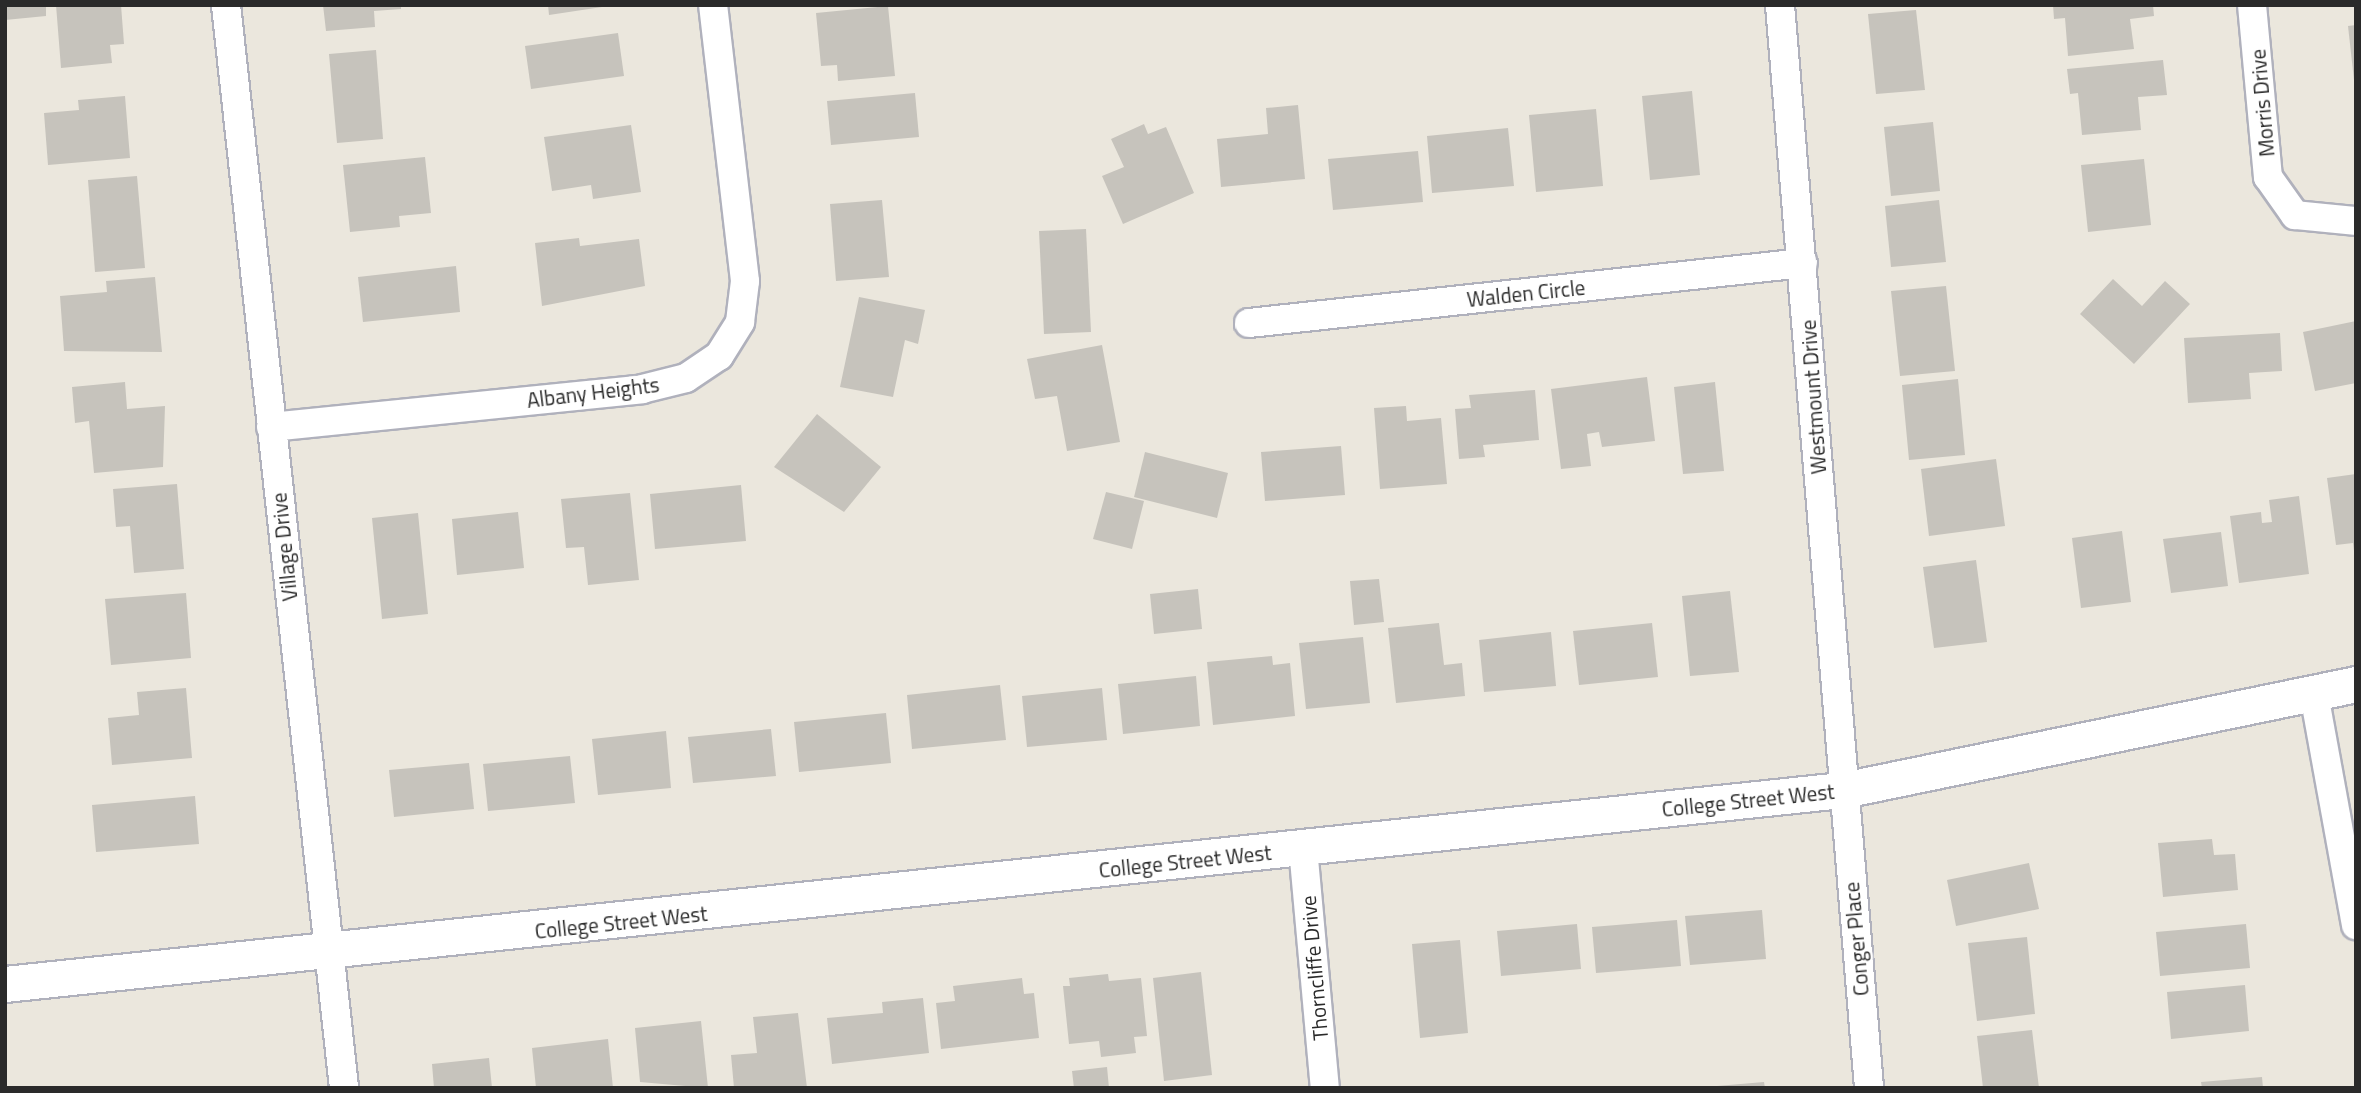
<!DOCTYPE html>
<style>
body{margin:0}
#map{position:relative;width:2361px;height:1093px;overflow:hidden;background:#ebe7dd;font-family:"Titillium Web",sans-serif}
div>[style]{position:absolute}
.building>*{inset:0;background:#c6c3bc}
.roads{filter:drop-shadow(2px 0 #b0b1bc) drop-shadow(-2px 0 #b0b1bc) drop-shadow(0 2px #b0b1bc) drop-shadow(0 -2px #b0b1bc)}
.minor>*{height:28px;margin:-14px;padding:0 14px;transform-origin:14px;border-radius:14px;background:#fff}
.tertiary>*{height:35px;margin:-17.5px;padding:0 17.5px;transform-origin:17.5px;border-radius:17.5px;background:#fff}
span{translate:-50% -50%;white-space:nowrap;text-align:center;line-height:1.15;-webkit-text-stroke:5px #fff;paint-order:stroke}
.street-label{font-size:21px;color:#2a2a2a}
.frame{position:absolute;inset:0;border:7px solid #2a2a2a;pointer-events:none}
</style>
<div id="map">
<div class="building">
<div style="clip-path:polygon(5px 5px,46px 5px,46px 16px,5px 20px)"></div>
<div style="clip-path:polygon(56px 5px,121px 5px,124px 44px,110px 45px,112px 63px,61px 68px)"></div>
<div style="clip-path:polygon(323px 5px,401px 5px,401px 9px,374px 11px,375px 27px,326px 31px)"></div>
<div style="clip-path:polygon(548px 5px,602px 5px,602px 7px,549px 15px)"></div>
<div style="clip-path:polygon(2053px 5px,2153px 5px,2154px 16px,2130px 19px,2134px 49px,2068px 56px,2065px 18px,2054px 19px)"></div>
<div style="clip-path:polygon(888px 6px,895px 76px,838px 81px,837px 65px,821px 66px,816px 13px)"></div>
<div style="clip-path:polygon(1916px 10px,1925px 90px,1876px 94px,1868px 14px)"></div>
<div style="clip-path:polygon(2356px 25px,2356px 80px,2354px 80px,2348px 26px)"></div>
<div style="clip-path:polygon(618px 33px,624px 76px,531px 89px,525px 46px)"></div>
<div style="clip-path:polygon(376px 50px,383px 139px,337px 143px,329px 54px)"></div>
<div style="clip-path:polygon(2163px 60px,2167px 95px,2138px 97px,2141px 130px,2082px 135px,2078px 93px,2070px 94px,2067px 69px)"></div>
<div style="clip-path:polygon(1692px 91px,1700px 175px,1650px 180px,1642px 96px)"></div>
<div style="clip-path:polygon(915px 93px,919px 137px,831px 145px,827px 101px)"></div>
<div style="clip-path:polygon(125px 96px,130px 158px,48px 165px,44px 113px,79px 110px,78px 100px)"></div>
<div style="clip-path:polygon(1298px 105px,1305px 179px,1221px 187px,1217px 139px,1268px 134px,1266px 108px)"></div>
<div style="clip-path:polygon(1596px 109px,1603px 186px,1536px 192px,1529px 115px)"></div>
<div style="clip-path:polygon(1933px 122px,1940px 191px,1891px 196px,1884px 127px)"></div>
<div style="clip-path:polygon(1144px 124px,1148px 134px,1166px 127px,1194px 193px,1123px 224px,1102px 176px,1124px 167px,1111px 139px)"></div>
<div style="clip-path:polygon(631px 125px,641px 192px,593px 199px,591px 185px,552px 191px,544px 137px)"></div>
<div style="clip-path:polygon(1508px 128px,1514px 186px,1432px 193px,1427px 136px)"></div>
<div style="clip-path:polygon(1418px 151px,1423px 202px,1333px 210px,1328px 159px)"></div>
<div style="clip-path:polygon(425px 157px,431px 213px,399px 216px,400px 227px,350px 232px,343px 165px)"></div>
<div style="clip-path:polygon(2144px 159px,2151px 225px,2088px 232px,2081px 165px)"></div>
<div style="clip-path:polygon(137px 176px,145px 268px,95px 272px,88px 180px)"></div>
<div style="clip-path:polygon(882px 200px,889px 277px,836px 281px,830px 204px)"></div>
<div style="clip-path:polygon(1939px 200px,1946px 262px,1891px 267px,1885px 206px)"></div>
<div style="clip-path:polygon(1086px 229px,1091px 332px,1044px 334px,1039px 231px)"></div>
<div style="clip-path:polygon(579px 238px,580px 246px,639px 239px,645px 286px,542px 306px,535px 243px)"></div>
<div style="clip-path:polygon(456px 266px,460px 312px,363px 322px,358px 277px)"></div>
<div style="clip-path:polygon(155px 277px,162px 352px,64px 351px,60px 296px,107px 292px,106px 281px)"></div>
<div style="clip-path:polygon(2113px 279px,2142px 306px,2165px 281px,2190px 304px,2134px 364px,2080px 314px)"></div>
<div style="clip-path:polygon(1946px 286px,1955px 371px,1900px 376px,1891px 291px)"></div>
<div style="clip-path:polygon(859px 297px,925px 310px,918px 344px,905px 340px,893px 397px,840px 387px)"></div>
<div style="clip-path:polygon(2356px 321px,2356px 383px,2315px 391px,2303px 332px)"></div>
<div style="clip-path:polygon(2280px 333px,2282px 371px,2249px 373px,2251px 399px,2188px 403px,2184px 338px)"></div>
<div style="clip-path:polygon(1102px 345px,1120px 442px,1067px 451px,1057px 396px,1035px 399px,1027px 359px)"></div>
<div style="clip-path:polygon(1647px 377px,1655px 441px,1602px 447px,1599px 432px,1587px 434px,1591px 466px,1561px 469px,1551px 389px)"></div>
<div style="clip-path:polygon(1958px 379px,1965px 455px,1909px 460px,1902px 385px)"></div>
<div style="clip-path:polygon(125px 382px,127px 409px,165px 406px,163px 467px,94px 473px,89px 421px,75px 423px,72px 387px)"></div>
<div style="clip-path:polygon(1715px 382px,1724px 471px,1683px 474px,1674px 387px)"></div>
<div style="clip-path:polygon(1535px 390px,1539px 440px,1483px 445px,1485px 457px,1459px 459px,1455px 409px,1471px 408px,1469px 395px)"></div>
<div style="clip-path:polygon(1406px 406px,1407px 421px,1441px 418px,1447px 484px,1380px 489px,1374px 408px)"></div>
<div style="clip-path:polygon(817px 414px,881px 467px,844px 512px,774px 467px)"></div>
<div style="clip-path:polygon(1341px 446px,1345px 495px,1265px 501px,1261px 452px)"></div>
<div style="clip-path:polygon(1145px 452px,1228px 473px,1217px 518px,1134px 497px)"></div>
<div style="clip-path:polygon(1996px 459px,2005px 526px,1929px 536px,1921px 469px)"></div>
<div style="clip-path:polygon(2356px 474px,2356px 551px,2354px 551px,2353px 543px,2336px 545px,2327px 478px)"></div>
<div style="clip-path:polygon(177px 484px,184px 569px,134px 573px,130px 526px,116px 527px,113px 489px)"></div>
<div style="clip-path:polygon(741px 485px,746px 541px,655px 549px,650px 494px)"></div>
<div style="clip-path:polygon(1106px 492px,1144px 501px,1132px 549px,1093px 539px)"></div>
<div style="clip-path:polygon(630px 493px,639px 580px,588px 585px,584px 547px,566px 548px,561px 499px)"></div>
<div style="clip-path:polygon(2299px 496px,2309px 574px,2239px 583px,2230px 516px,2261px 512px,2262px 523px,2272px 522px,2269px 500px)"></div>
<div style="clip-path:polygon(518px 512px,524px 568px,457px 575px,452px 519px)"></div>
<div style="clip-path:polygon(418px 513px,428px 614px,382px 619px,372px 518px)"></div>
<div style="clip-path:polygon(2122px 531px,2131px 602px,2081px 608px,2072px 538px)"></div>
<div style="clip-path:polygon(2221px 532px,2228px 586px,2171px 593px,2163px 539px)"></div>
<div style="clip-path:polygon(1976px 560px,1987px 642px,1934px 648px,1923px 567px)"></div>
<div style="clip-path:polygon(1379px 579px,1384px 622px,1354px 625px,1350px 581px)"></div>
<div style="clip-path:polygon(1198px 589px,1202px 629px,1154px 634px,1150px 594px)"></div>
<div style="clip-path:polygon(1730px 591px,1739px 672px,1690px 676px,1682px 596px)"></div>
<div style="clip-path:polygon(186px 593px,191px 658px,111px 665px,105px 599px)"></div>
<div style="clip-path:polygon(1439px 623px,1444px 665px,1462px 663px,1465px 696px,1396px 703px,1388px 628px)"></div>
<div style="clip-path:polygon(1652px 623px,1658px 677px,1579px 685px,1573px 631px)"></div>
<div style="clip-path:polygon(1551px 632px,1556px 686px,1484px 692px,1479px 640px)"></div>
<div style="clip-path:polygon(1363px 637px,1370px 703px,1306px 709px,1299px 643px)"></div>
<div style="clip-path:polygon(1272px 656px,1273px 665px,1290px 663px,1295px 716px,1213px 725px,1207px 662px)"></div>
<div style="clip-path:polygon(1196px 676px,1200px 726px,1123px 734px,1118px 684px)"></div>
<div style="clip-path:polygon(1000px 685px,1006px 740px,912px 749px,907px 695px)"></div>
<div style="clip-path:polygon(186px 688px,192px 758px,112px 765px,108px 718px,139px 715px,137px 692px)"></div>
<div style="clip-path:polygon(1102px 688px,1107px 740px,1027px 747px,1022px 696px)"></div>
<div style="clip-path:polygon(886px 713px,891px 763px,799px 772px,794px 722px)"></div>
<div style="clip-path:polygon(771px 729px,776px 776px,693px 783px,688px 737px)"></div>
<div style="clip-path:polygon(666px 731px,671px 788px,598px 795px,592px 739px)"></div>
<div style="clip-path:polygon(570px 756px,575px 803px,488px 811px,483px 764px)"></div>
<div style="clip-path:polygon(469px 763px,474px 809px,394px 817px,389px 770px)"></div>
<div style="clip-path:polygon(195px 796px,199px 844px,96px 852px,92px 805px)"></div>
<div style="clip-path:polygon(2212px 839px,2214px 855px,2235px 854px,2238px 890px,2163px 897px,2158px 843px)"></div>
<div style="clip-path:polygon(2029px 863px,2039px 909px,1956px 926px,1947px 880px)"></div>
<div style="clip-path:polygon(1762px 910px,1766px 959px,1690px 965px,1685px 916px)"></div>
<div style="clip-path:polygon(1677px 920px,1681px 966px,1596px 973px,1592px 927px)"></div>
<div style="clip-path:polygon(1577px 924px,1581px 969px,1501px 976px,1497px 931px)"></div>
<div style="clip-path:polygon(2246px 924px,2250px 968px,2160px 976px,2156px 932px)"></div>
<div style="clip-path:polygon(2027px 937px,2035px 1014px,1977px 1021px,1968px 943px)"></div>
<div style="clip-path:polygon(1460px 940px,1468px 1033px,1420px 1038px,1412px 944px)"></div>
<div style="clip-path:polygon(1201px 972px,1212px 1075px,1164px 1081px,1153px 978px)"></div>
<div style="clip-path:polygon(1108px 974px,1109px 981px,1141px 978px,1147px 1036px,1134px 1037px,1136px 1053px,1101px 1057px,1099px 1041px,1069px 1044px,1063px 986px,1070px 986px,1069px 978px)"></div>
<div style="clip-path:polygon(1022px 978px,1024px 994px,1034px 993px,1039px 1038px,941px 1049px,936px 1003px,955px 1001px,953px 986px)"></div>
<div style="clip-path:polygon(2245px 985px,2249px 1031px,2171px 1039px,2167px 992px)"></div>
<div style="clip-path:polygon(923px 998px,929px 1053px,832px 1064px,827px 1018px,883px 1013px,882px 1002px)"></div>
<div style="clip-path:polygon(798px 1013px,807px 1088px,734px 1088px,731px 1055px,757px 1053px,753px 1017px)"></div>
<div style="clip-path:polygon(701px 1021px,708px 1088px,640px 1082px,635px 1028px)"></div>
<div style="clip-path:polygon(2032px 1030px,2039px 1088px,1983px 1088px,1977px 1036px)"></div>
<div style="clip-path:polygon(608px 1039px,613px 1088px,536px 1088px,532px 1048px)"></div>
<div style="clip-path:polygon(489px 1058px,492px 1088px,434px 1088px,432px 1064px)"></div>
<div style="clip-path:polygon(1107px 1067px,1109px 1088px,1074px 1088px,1072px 1071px)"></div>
<div style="clip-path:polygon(2262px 1077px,2263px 1088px,2202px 1088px,2201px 1082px)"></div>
<div style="clip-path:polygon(1764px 1082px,1765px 1088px,1717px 1088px,1717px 1086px)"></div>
</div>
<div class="roads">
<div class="minor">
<div style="left:226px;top:5px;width:1089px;rotate:83.78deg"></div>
<div style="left:1780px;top:5px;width:1087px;rotate:85.3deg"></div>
<div style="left:2252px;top:5px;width:173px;rotate:84.7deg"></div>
<div style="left:2268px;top:177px;width:47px;rotate:54.6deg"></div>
<div style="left:2295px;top:215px;width:61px;rotate:5.6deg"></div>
<div style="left:1249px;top:323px;width:557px;rotate:-6.18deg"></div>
<div style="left:271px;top:427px;width:373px;rotate:-5.8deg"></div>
<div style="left:642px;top:389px;width:45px;rotate:-14deg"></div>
<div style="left:686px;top:378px;width:40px;rotate:-34deg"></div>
<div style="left:719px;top:356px;width:40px;rotate:-58deg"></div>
<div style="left:740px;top:322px;width:41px;rotate:-83deg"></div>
<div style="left:745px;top:281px;width:278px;rotate:-96.6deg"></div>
<div style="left:2314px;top:694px;width:235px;rotate:79.7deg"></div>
<div style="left:1303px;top:848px;width:241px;rotate:84.8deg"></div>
</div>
<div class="tertiary">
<div style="left:5px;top:984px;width:1848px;rotate:-6.03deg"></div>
<div style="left:1843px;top:790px;width:524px;rotate:-11.67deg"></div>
</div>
</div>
<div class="street-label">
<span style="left:2262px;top:103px;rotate:-95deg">Morris Drive</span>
<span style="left:1526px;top:293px;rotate:-6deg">Walden Circle</span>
<span style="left:593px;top:392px;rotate:-7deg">Albany Heights</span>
<span style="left:1813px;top:397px;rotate:-94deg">Westmount Drive</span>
<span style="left:284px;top:547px;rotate:-96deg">Village Drive</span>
<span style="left:1748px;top:800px;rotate:-6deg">College Street West</span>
<span style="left:1185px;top:861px;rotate:-6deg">College Street West</span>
<span style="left:621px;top:922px;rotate:-6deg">College Street West</span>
<span style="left:1856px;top:939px;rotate:-95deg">Conger Place</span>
<span style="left:1314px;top:968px;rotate:-95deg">Thorncliffe Drive</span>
</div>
<div class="frame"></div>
</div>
